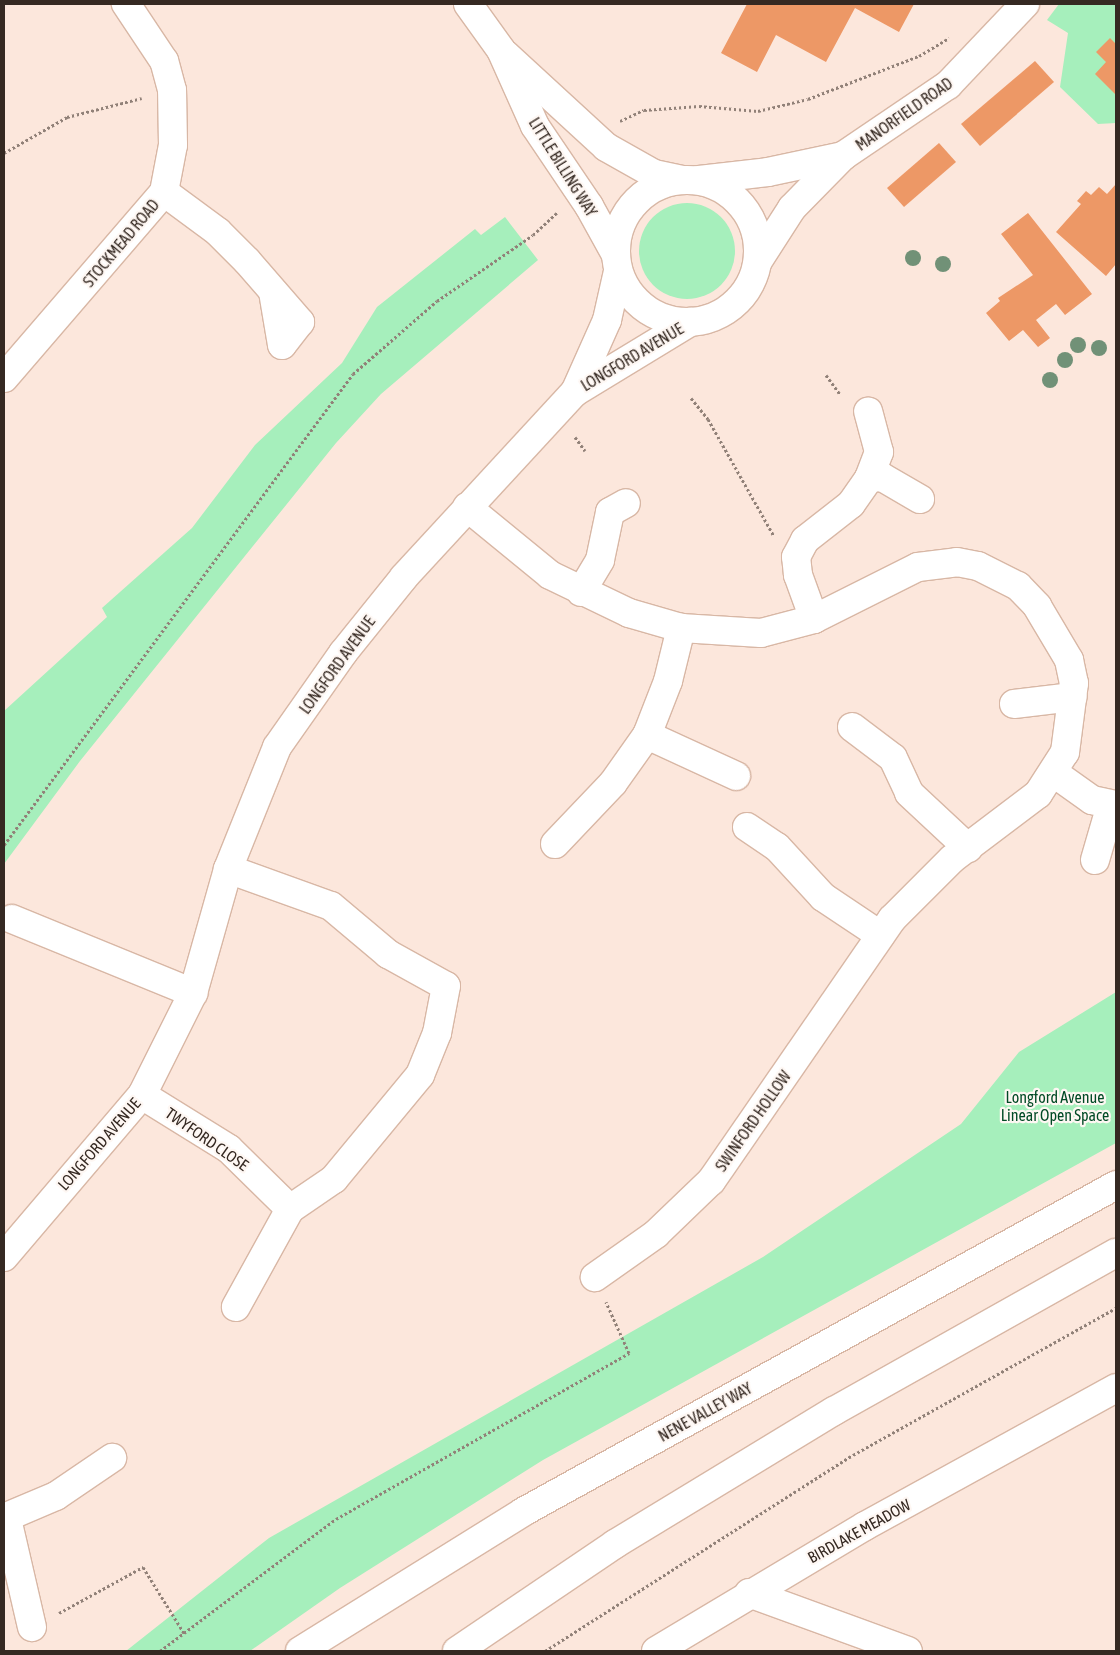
<!DOCTYPE html>
<style>
body{margin:0}
#map{position:relative;width:1120px;height:1655px;overflow:hidden;background:#fce7dc;font-family:"Asap Condensed",sans-serif}
div>[style]{position:absolute}
.green>*{inset:0;background:#a6efbc}
.round{border-radius:50%}
.building>*{inset:0;background:#ed9866}
.path>*{height:3px;margin-top:-1.5px;transform-origin:0;background:repeating-linear-gradient(90deg,#918178 0 2.5px,transparent 0 5px)}
.roads{filter:drop-shadow(1px 0 #d8b7a5) drop-shadow(-1px 0 #d8b7a5) drop-shadow(0 1px #d8b7a5) drop-shadow(0 -1px #d8b7a5)}
.minor>*{height:28px;margin:-14px;padding:0 14px;transform-origin:14px;border-radius:14px;background:#fff}
.minor>.ring{margin:-14px;padding:0;box-sizing:content-box;background:none;border:28px solid #fff;border-radius:50%}
.highway>*{height:28px;margin:-14px;padding:0 14px;transform-origin:14px;border-radius:14px;background:#fff}
.trees>*{width:16px;height:16px;margin:-8px;border-radius:50%;background:#719177}
span{translate:-50% -50%;white-space:nowrap;text-align:center;line-height:1.15;-webkit-text-stroke:4.5px #fef7f3;paint-order:stroke}
.street-label{font-size:16px;color:#352922}
.park-label{font-size:16px;color:#004a25}
.frame{position:absolute;inset:0;border:5px solid #352922;pointer-events:none}
</style>
<div id="map">
<div class="green">
<div style="clip-path:polygon(1059px 4px,1116px 4px,1116px 123px,1098px 124px,1060px 87px,1068px 33px,1047px 20px)"></div>
<div class="round" style="left:639px;top:203px;width:96px;height:96px"></div>
<div style="clip-path:polygon(505px 217px,538px 260px,381px 394px,336px 443px,80px 761px,4px 864px,4px 711px,107px 617px,102px 608px,192px 528px,255px 445px,342px 363px,377px 307px,475px 229px,481px 235px)"></div>
<div style="clip-path:polygon(1116px 992px,1116px 1143px,543px 1460px,340px 1588px,250px 1651px,126px 1651px,269px 1538px,763px 1257px,961px 1124px,1019px 1052px)"></div>
</div>
<div class="building">
<div style="clip-path:polygon(747px 4px,914px 4px,899px 32px,855px 8px,826px 62px,776px 35px,757px 72px,721px 53px)"></div>
<div style="clip-path:polygon(1110px 38px,1116px 44px,1116px 95px,1095px 74px,1106px 62px,1096px 52px)"></div>
<div style="clip-path:polygon(1035px 61px,1054px 82px,980px 146px,961px 124px)"></div>
<div style="clip-path:polygon(939px 143px,956px 162px,904px 207px,887px 188px)"></div>
<div style="clip-path:polygon(1116px 184px,1116px 264px,1106px 276px,1056px 232px,1081px 204px,1077px 201px,1086px 191px,1091px 195px,1099px 187px,1107px 194px)"></div>
<div style="clip-path:polygon(1028px 213px,1092px 294px,1065px 315px,1056px 304px,1036px 320px,1050px 338px,1038px 347px,1023px 330px,1009px 341px,986px 313px,1000px 301px,998px 298px,1033px 275px,1001px 234px)"></div>
</div>
<div class="path">
<div style="left:620px;top:121px;width:26px;rotate:-25deg"></div>
<div style="left:644px;top:110px;width:55px;rotate:-4.2deg"></div>
<div style="left:699px;top:106px;width:59px;rotate:4.8deg"></div>
<div style="left:758px;top:111px;width:51px;rotate:-13.5deg"></div>
<div style="left:808px;top:99px;width:119px;rotate:-21.2deg"></div>
<div style="left:919px;top:56px;width:35px;rotate:-31deg"></div>
<div style="left:4px;top:153px;width:73px;rotate:-29.7deg"></div>
<div style="left:67px;top:117px;width:77px;rotate:-14.2deg"></div>
<div style="left:826px;top:375px;width:24px;rotate:54deg"></div>
<div style="left:691px;top:398px;width:27px;rotate:51deg"></div>
<div style="left:708px;top:419px;width:134px;rotate:60.6deg"></div>
<div style="left:575px;top:437px;width:17px;rotate:54deg"></div>
<div style="left:4px;top:845px;width:586px;rotate:-53.46deg"></div>
<div style="left:353px;top:374px;width:111px;rotate:-41deg"></div>
<div style="left:437px;top:301px;width:116px;rotate:-34.5deg"></div>
<div style="left:533px;top:235px;width:33px;rotate:-43deg"></div>
<div style="left:59px;top:1613px;width:96px;rotate:-28.7deg"></div>
<div style="left:143px;top:1567px;width:78px;rotate:58.2deg"></div>
<div style="left:160px;top:1651px;width:220px;rotate:-36.9deg"></div>
<div style="left:336px;top:1519px;width:337px;rotate:-29.5deg"></div>
<div style="left:629px;top:1353px;width:56px;rotate:-114.3deg"></div>
<div style="left:545px;top:1651px;width:365px;rotate:-32.5deg"></div>
<div style="left:853px;top:1455px;width:301px;rotate:-29.2deg"></div>
</div>
<div class="roads">
<div class="minor">
<div style="left:468px;top:4px;width:57px;rotate:54.3deg"></div>
<div style="left:501px;top:50px;width:83px;rotate:65.9deg"></div>
<div style="left:535px;top:126px;width:97px;rotate:56deg"></div>
<div style="left:589px;top:206px;width:56px;rotate:61.1deg"></div>
<div style="left:506px;top:55px;width:136px;rotate:42.6deg"></div>
<div style="left:606px;top:147px;width:55px;rotate:29.4deg"></div>
<div style="left:654px;top:174px;width:29px;rotate:12deg"></div>
<div style="left:699px;top:180px;width:69px;rotate:-6.6deg"></div>
<div style="left:768px;top:172px;width:77px;rotate:-12deg"></div>
<div class="ring" style="left:616px;top:180px;width:114px;height:114px"></div>
<div style="left:164px;top:192px;width:67px;rotate:36.5deg"></div>
<div style="left:218px;top:232px;width:41px;rotate:45deg"></div>
<div style="left:247px;top:261px;width:81px;rotate:49deg"></div>
<div style="left:300px;top:322px;width:29px;rotate:128deg"></div>
<div style="left:282px;top:345px;width:54px;rotate:-99.6deg"></div>
<div style="left:758px;top:261px;width:63px;rotate:-57.3deg"></div>
<div style="left:792px;top:208px;width:73px;rotate:-45.6deg"></div>
<div style="left:843px;top:156px;width:127px;rotate:-34.1deg"></div>
<div style="left:948px;top:85px;width:112px;rotate:-46.5deg"></div>
<div style="left:4px;top:378px;width:245px;rotate:-49.3deg"></div>
<div style="left:164px;top:192px;width:48px;rotate:-79.2deg"></div>
<div style="left:173px;top:145px;width:55px;rotate:-91deg"></div>
<div style="left:172px;top:90px;width:30px;rotate:-105deg"></div>
<div style="left:164px;top:61px;width:69px;rotate:-123.7deg"></div>
<div style="left:575px;top:392px;width:79px;rotate:-66deg"></div>
<div style="left:607px;top:320px;width:50px;rotate:-77.3deg"></div>
<div style="left:869px;top:478px;width:13px;rotate:-4deg"></div>
<div style="left:882px;top:477px;width:44px;rotate:30.1deg"></div>
<div style="left:467px;top:507px;width:107px;rotate:39.3deg"></div>
<div style="left:550px;top:575px;width:88px;rotate:25.7deg"></div>
<div style="left:629px;top:613px;width:54px;rotate:16.1deg"></div>
<div style="left:681px;top:628px;width:80px;rotate:3.6deg"></div>
<div style="left:761px;top:633px;width:55px;rotate:-14.8deg"></div>
<div style="left:814px;top:619px;width:116px;rotate:-26.6deg"></div>
<div style="left:918px;top:567px;width:39px;rotate:-7deg"></div>
<div style="left:957px;top:562px;width:21px;rotate:11deg"></div>
<div style="left:978px;top:566px;width:45px;rotate:26.6deg"></div>
<div style="left:1018px;top:586px;width:28px;rotate:46deg"></div>
<div style="left:1037px;top:606px;width:63px;rotate:59.3deg"></div>
<div style="left:1069px;top:660px;width:24px;rotate:78deg"></div>
<div style="left:1074px;top:683px;width:70px;rotate:97.4deg"></div>
<div style="left:1065px;top:752px;width:50px;rotate:122.7deg"></div>
<div style="left:1038px;top:794px;width:108px;rotate:142.9deg"></div>
<div style="left:952px;top:859px;width:85px;rotate:135deg"></div>
<div style="left:892px;top:919px;width:318px;rotate:124.6deg"></div>
<div style="left:711px;top:1181px;width:76px;rotate:136.1deg"></div>
<div style="left:656px;top:1234px;width:75px;rotate:144.8deg"></div>
<div style="left:581px;top:592px;width:37px;rotate:-59deg"></div>
<div style="left:600px;top:560px;width:49px;rotate:-78.2deg"></div>
<div style="left:610px;top:512px;width:18px;rotate:-29deg"></div>
<div style="left:814px;top:619px;width:47px;rotate:-110deg"></div>
<div style="left:798px;top:575px;width:18px;rotate:-96deg"></div>
<div style="left:796px;top:557px;width:19px;rotate:-62deg"></div>
<div style="left:805px;top:540px;width:58px;rotate:-38deg"></div>
<div style="left:851px;top:504px;width:32px;rotate:-55deg"></div>
<div style="left:869px;top:478px;width:28px;rotate:-69deg"></div>
<div style="left:879px;top:452px;width:42px;rotate:-105deg"></div>
<div style="left:1014px;top:704px;width:59px;rotate:-6.8deg"></div>
<div style="left:852px;top:727px;width:51px;rotate:37.1deg"></div>
<div style="left:893px;top:758px;width:38px;rotate:65deg"></div>
<div style="left:909px;top:793px;width:81px;rotate:43deg"></div>
<div style="left:647px;top:735px;width:98px;rotate:24.7deg"></div>
<div style="left:1054px;top:773px;width:47px;rotate:35.4deg"></div>
<div style="left:1092px;top:800px;width:25px;rotate:12deg"></div>
<div style="left:747px;top:827px;width:36px;rotate:34deg"></div>
<div style="left:777px;top:847px;width:68px;rotate:47.4deg"></div>
<div style="left:823px;top:897px;width:69px;rotate:33.7deg"></div>
<div style="left:555px;top:844px;width:84px;rotate:-46.4deg"></div>
<div style="left:613px;top:783px;width:59px;rotate:-54.7deg"></div>
<div style="left:647px;top:735px;width:58px;rotate:-68.7deg"></div>
<div style="left:668px;top:681px;width:55px;rotate:-76.2deg"></div>
<div style="left:1095px;top:860px;width:57px;rotate:-73.8deg"></div>
<div style="left:228px;top:869px;width:109px;rotate:19.8deg"></div>
<div style="left:331px;top:906px;width:75px;rotate:40.1deg"></div>
<div style="left:388px;top:954px;width:66px;rotate:28.9deg"></div>
<div style="left:446px;top:986px;width:48px;rotate:100.8deg"></div>
<div style="left:437px;top:1033px;width:45px;rotate:112deg"></div>
<div style="left:420px;top:1075px;width:135px;rotate:129.6deg"></div>
<div style="left:334px;top:1179px;width:53px;rotate:145.7deg"></div>
<div style="left:12px;top:919px;width:196px;rotate:22.2deg"></div>
<div style="left:142px;top:1095px;width:102px;rotate:31.8deg"></div>
<div style="left:229px;top:1149px;width:86px;rotate:44.5deg"></div>
<div style="left:290px;top:1209px;width:112px;rotate:118.9deg"></div>
<div style="left:4px;top:1257px;width:213px;rotate:-49.6deg"></div>
<div style="left:142px;top:1095px;width:114px;rotate:-63.4deg"></div>
<div style="left:193px;top:993px;width:129px;rotate:-74.2deg"></div>
<div style="left:228px;top:869px;width:131px;rotate:-68.1deg"></div>
<div style="left:277px;top:747px;width:115px;rotate:-54.9deg"></div>
<div style="left:343px;top:653px;width:97px;rotate:-51.2deg"></div>
<div style="left:404px;top:577px;width:252px;rotate:-47.3deg"></div>
<div style="left:575px;top:392px;width:135px;rotate:-31.3deg"></div>
<div style="left:4px;top:1518px;width:56px;rotate:-22.9deg"></div>
<div style="left:56px;top:1496px;width:68px;rotate:-34.2deg"></div>
<div style="left:7px;top:1519px;width:111px;rotate:77deg"></div>
<div style="left:749px;top:1593px;width:169px;rotate:20deg"></div>
<div style="left:656px;top:1651px;width:244px;rotate:-30.9deg"></div>
<div style="left:865px;top:1526px;width:286px;rotate:-28.8deg"></div>
</div>
<div class="highway">
<div style="left:300px;top:1651px;width:263px;rotate:-31.9deg"></div>
<div style="left:523px;top:1512px;width:677px;rotate:-28.87deg"></div>
<div style="left:457px;top:1651px;width:191px;rotate:-34.1deg"></div>
<div style="left:615px;top:1544px;width:256px;rotate:-31.3deg"></div>
<div style="left:834px;top:1411px;width:323px;rotate:-29.3deg"></div>
</div>
</div>
<div class="trees">
<div style="left:913px;top:258px"></div>
<div style="left:943px;top:264px"></div>
<div style="left:1078px;top:345px"></div>
<div style="left:1099px;top:348px"></div>
<div style="left:1065px;top:360px"></div>
<div style="left:1050px;top:380px"></div>
</div>
<div class="street-label">
<span style="left:904px;top:114px;rotate:-35deg">MANORFIELD ROAD</span>
<span style="left:563px;top:167px;rotate:58deg">LITTLE BILLING WAY</span>
<span style="left:121px;top:243px;rotate:-50deg">STOCKMEAD ROAD</span>
<span style="left:632px;top:357px;rotate:-31deg">LONGFORD AVENUE</span>
<span style="left:337px;top:665px;rotate:-54deg">LONGFORD AVENUE</span>
<span style="left:753px;top:1121px;rotate:-55deg">SWINFORD HOLLOW</span>
<span style="left:207px;top:1139px;rotate:35deg">TWYFORD CLOSE</span>
<span style="left:99px;top:1144px;rotate:-49deg">LONGFORD AVENUE</span>
<span style="left:705px;top:1412px;rotate:-29deg">NENE VALLEY WAY</span>
<span style="left:859px;top:1531px;rotate:-29deg">BIRDLAKE MEADOW</span>
</div>
<div class="park-label">
<span style="left:1055px;top:1106px">Longford Avenue<br>Linear Open Space</span>
</div>
<div class="frame"></div>
</div>
